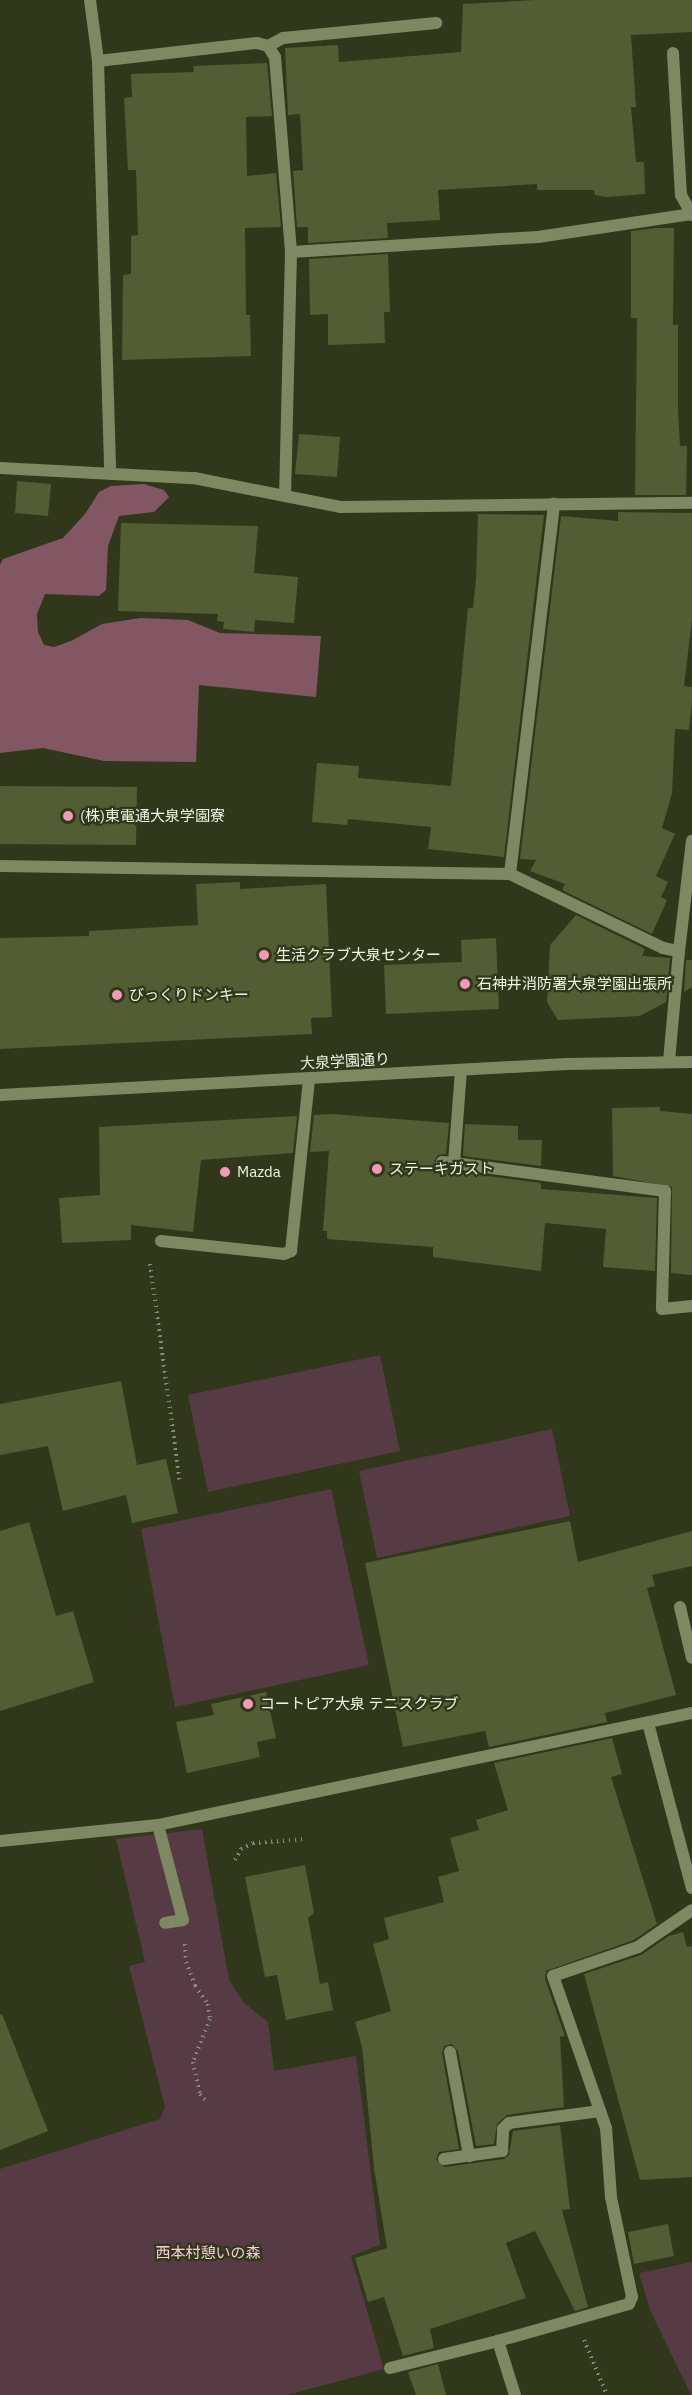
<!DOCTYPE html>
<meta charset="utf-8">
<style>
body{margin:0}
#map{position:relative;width:692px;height:2395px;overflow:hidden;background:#30371b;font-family:"IBM Plex Sans","Noto Sans JP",sans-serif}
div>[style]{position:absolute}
.green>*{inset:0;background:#573b44}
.forest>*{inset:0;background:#835664}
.building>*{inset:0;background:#525d34}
.path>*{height:4px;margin-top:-2px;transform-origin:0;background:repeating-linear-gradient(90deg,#868d76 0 1.5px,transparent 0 6px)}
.service>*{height:12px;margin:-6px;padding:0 6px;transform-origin:6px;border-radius:6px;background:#7e8863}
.minor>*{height:12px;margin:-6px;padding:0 6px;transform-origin:6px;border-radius:6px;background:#7e8863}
.tertiary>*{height:12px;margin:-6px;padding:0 6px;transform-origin:6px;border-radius:6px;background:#7e8863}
.dots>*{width:16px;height:16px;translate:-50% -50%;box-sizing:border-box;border:3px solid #30371b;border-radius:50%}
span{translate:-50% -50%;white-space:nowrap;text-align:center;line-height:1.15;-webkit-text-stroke:4.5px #30371b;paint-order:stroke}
.poi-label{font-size:15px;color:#eff4e3}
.left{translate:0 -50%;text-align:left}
.street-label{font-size:15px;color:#eff4e3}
.park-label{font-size:15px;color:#f9cad7}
</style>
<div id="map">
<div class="green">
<div style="clip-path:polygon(380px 1355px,400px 1451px,208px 1492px,188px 1395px)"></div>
<div style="clip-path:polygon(552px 1429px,570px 1516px,377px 1558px,359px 1471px)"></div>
<div style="clip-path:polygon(331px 1489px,369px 1665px,175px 1707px,141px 1529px)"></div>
<div style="clip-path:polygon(202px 1829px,229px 1980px,243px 2002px,268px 2022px,274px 2071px,356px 2056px,380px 2245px,351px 2256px,384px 2369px,287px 2395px,0 2395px,0 2169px,160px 2119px,165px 2107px,129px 1966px,145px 1962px,116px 1839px)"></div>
<div style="clip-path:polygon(692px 2262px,692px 2395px,691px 2395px,650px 2310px,639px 2273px)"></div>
</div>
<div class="forest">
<div style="clip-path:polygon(144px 484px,164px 490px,169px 497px,154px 512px,119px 516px,108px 546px,106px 590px,99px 596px,45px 594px,37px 614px,38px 632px,44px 645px,54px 647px,71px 641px,102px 624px,140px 618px,188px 620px,220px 633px,321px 636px,316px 697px,199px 685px,196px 762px,104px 761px,43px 748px,0 753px,0 565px,3px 559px,63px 538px,85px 514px,99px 492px,111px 486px)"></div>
</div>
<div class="building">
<div style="clip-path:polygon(535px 0,692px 0,692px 32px,631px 35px,636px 107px,631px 107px,636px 162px,644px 162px,645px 194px,607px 197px,595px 195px,594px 190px,537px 190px,537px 184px,438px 190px,440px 220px,387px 223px,388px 238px,308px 243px,308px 227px,297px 227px,293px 171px,303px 170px,300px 114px,288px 115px,285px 48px,338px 45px,339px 62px,461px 52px,463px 4px)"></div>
<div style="clip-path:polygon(267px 63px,272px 116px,246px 117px,247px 176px,276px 173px,281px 227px,245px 228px,246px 315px,250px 315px,251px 356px,122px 360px,123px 275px,131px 274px,131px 236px,138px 235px,136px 170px,128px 170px,124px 98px,132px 97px,131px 74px,194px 72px,193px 66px)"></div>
<div style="clip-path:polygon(656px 228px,674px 228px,673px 325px,678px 325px,678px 411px,680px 446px,687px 446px,686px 495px,635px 495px,637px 318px,631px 318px,631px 231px)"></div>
<div style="clip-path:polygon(388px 254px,390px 312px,384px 312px,385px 343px,328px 345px,328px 314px,310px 315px,309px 259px)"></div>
<div style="clip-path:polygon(299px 434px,340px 437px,337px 477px,295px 474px)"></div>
<div style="clip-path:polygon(17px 481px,51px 484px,48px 516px,15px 513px)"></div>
<div style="clip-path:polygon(618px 512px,692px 513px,692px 619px,684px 686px,692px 687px,692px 702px,689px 730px,675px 729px,672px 793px,662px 828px,675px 834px,656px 876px,668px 882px,661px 897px,667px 900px,652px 934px,562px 890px,565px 884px,530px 871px,536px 860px,520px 859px,561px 516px,618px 521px)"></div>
<div style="clip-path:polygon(478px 514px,544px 515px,504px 857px,428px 849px,431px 827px,348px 819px,347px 825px,312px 822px,317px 763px,359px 766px,358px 778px,451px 786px,468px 608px,473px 608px,476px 579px)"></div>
<div style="clip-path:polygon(121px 523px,258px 526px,254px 573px,298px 577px,294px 623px,255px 620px,254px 632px,223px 629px,224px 622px,217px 621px,218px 614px,118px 611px)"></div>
<div style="clip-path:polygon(0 786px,137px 787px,136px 845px,0 844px)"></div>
<div style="clip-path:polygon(240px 882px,240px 889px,326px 884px,332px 1017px,311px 1018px,312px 1034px,0 1049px,0 938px,89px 936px,89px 931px,198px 925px,196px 884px)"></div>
<div style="clip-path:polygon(576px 915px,645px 949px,642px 956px,670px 958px,666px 1002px,640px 1016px,558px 1020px,547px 1002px,550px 945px)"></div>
<div style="clip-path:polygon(496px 938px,499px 1009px,386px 1014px,384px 965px,462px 962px,461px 940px)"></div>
<div style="clip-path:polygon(686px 960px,692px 960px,692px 987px,684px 992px)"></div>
<div style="clip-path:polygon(660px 1107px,660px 1111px,692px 1114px,692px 1275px,671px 1273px,672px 1187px,613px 1176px,612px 1108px)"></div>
<div style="clip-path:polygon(332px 1114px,449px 1123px,446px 1154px,438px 1155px,434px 1161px,441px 1170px,541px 1183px,541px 1189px,657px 1198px,655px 1271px,603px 1267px,606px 1229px,545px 1223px,541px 1271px,433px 1257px,433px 1247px,327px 1239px,327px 1231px,323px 1231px,329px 1151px,310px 1152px,314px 1115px)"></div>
<div style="clip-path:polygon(297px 1116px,293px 1153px,201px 1160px,193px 1232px,131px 1225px,131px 1240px,62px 1243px,59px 1198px,100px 1195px,99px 1127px)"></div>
<div style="clip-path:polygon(465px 1124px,518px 1126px,518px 1140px,542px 1140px,541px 1166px,463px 1156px)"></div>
<div style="clip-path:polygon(121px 1381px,137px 1465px,166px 1459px,178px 1513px,132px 1523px,126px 1495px,63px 1511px,48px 1446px,0 1455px,0 1404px)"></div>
<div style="clip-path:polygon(570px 1521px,578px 1562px,692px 1531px,692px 1566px,652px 1575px,655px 1586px,647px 1588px,676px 1695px,605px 1713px,607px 1722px,489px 1747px,485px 1731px,403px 1747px,365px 1563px)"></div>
<div style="clip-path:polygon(29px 1522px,56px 1616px,73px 1611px,94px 1682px,0 1711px,0 1531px)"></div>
<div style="clip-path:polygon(266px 1692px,276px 1738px,257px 1742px,260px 1757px,187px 1773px,176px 1722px,214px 1715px,211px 1704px)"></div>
<div style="clip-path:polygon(612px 1738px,622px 1774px,611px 1777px,657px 1924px,634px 1940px,546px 1971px,545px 1979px,565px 2036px,560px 2037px,564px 2107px,507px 2115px,497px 2124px,494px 2144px,476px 2146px,458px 2051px,452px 2044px,444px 2046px,442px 2053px,459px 2149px,439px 2152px,436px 2160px,445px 2167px,504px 2159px,509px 2155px,513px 2131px,560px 2125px,570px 2209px,562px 2210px,588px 2307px,575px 2311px,535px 2231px,506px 2243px,526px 2298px,430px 2329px,434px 2348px,403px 2356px,384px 2297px,368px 2302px,355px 2258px,387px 2248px,374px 2168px,362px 2047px,355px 2022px,391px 2011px,373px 1944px,389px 1939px,384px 1918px,444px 1902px,438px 1877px,459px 1871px,450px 1838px,479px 1830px,476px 1820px,508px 1810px,494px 1763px)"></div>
<div style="clip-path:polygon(305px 1865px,314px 1913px,308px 1918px,320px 1984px,328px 1982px,333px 2010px,286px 2020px,277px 1975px,265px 1977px,245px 1877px)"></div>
<div style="clip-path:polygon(683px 1932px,687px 1947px,692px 1946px,692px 2177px,640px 2180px,584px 1974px,641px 1955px,669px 1936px)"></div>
<div style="clip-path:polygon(2px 2014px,48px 2131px,0 2150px,0 2015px)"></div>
<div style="clip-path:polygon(668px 2224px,674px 2256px,634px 2264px,628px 2232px)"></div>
<div style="clip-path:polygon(438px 2364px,446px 2395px,416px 2395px,408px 2372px)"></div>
</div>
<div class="path">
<div style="left:150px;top:1264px;width:221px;rotate:82.2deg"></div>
<div style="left:235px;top:1860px;width:13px;rotate:-61deg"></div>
<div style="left:241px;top:1849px;width:13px;rotate:-27deg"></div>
<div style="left:253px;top:1843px;width:52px;rotate:-4.4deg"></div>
<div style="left:185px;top:1944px;width:18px;rotate:87deg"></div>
<div style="left:186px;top:1962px;width:26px;rotate:69deg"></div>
<div style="left:195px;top:1986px;width:22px;rotate:54deg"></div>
<div style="left:208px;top:2004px;width:15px;rotate:82deg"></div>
<div style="left:210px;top:2019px;width:46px;rotate:111.6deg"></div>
<div style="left:193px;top:2062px;width:33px;rotate:78deg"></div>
<div style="left:200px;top:2094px;width:9px;rotate:49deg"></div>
<div style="left:584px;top:2340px;width:60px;rotate:67.3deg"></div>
</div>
<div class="service">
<div style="left:268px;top:46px;width:17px;rotate:-28deg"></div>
<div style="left:283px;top:38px;width:154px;rotate:-5.6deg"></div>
<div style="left:510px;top:874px;width:373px;rotate:-83.2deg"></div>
<div style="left:461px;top:1070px;width:93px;rotate:94.3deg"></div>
<div style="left:454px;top:1163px;width:213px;rotate:7.6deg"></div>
<div style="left:665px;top:1191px;width:118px;rotate:91.5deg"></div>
<div style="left:662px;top:1309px;width:30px;rotate:-6deg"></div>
<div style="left:442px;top:1162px;width:12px;rotate:5deg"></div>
<div style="left:161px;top:1241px;width:124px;rotate:6deg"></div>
<div style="left:284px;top:1254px;width:8px;rotate:-23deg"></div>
<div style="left:291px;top:1251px;width:173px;rotate:-84deg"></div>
<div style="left:680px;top:1607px;width:52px;rotate:76.8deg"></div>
<div style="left:648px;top:1723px;width:171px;rotate:75.1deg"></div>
<div style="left:158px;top:1825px;width:98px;rotate:75.3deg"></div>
<div style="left:183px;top:1920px;width:18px;rotate:171deg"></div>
<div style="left:450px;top:2052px;width:106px;rotate:79.6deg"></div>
<div style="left:444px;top:2159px;width:59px;rotate:-7.9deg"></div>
<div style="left:502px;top:2151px;width:22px;rotate:-87deg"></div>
<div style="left:503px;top:2129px;width:8px;rotate:-45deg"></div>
<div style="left:509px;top:2123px;width:92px;rotate:-7.5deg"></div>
<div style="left:390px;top:2368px;width:111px;rotate:-14deg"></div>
<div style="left:515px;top:2395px;width:57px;rotate:-107.5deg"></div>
<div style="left:498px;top:2341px;width:136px;rotate:-15.8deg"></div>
<div style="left:629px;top:2304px;width:8px;rotate:-67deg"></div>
<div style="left:632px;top:2297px;width:102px;rotate:-101.9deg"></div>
<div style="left:611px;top:2197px;width:69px;rotate:-94.1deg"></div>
<div style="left:606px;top:2128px;width:161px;rotate:-109.2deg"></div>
<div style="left:553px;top:1976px;width:90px;rotate:-18.8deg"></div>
<div style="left:638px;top:1947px;width:65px;rotate:-34.4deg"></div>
</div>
<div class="minor">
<div style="left:90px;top:0;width:62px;rotate:82.5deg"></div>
<div style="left:98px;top:61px;width:413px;rotate:88.3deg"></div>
<div style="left:673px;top:53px;width:142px;rotate:86.8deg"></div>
<div style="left:681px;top:195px;width:23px;rotate:61deg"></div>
<div style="left:98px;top:61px;width:160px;rotate:-6.5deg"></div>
<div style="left:257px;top:43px;width:11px;rotate:15deg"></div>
<div style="left:268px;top:46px;width:13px;rotate:58deg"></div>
<div style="left:275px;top:57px;width:196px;rotate:85.3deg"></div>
<div style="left:291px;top:252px;width:243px;rotate:91.4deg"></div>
<div style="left:291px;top:252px;width:247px;rotate:-3.5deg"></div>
<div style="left:538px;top:237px;width:156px;rotate:-8.5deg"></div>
<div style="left:0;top:468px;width:194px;rotate:3deg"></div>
<div style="left:194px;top:478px;width:149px;rotate:11.2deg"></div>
<div style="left:340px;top:507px;width:352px;rotate:-0.7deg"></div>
<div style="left:0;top:866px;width:510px;rotate:0.9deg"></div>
<div style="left:510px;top:874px;width:170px;rotate:25.8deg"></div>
<div style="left:663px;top:948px;width:16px;rotate:11deg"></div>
<div style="left:679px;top:951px;width:111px;rotate:-83.3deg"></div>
<div style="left:669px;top:1061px;width:110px;rotate:-84.8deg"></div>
<div style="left:0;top:1841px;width:159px;rotate:-5.8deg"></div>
<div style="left:158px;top:1825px;width:546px;rotate:-11.85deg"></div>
</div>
<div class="tertiary">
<div style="left:0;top:1095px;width:567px;rotate:-3.13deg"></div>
<div style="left:566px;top:1064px;width:126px;rotate:-0.9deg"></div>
</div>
<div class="dots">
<div style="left:68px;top:816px;background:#f09ab5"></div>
<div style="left:264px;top:955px;background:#f09ab5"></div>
<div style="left:465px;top:984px;background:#f09ab5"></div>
<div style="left:117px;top:995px;background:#f09ab5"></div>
<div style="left:377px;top:1169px;background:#f09ab5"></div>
<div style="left:225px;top:1172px;background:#f09ab5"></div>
<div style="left:248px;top:1704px;background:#f09ab5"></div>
</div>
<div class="poi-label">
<span class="left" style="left:80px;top:816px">(株)東電通大泉学園寮</span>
<span class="left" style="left:276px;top:955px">生活クラブ大泉センター</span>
<span class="left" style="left:477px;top:984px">石神井消防署大泉学園出張所</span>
<span class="left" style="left:129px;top:995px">びっくりドンキー</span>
<span class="left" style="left:389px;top:1169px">ステーキガスト</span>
<span class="left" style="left:237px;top:1172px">Mazda</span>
<span class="left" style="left:260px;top:1704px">コートピア大泉 テニスクラブ</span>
</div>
<div class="street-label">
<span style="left:345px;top:1061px;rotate:-3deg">大泉学園通り</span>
</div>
<div class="park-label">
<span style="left:208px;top:2253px">西本村憩いの森</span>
</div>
</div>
